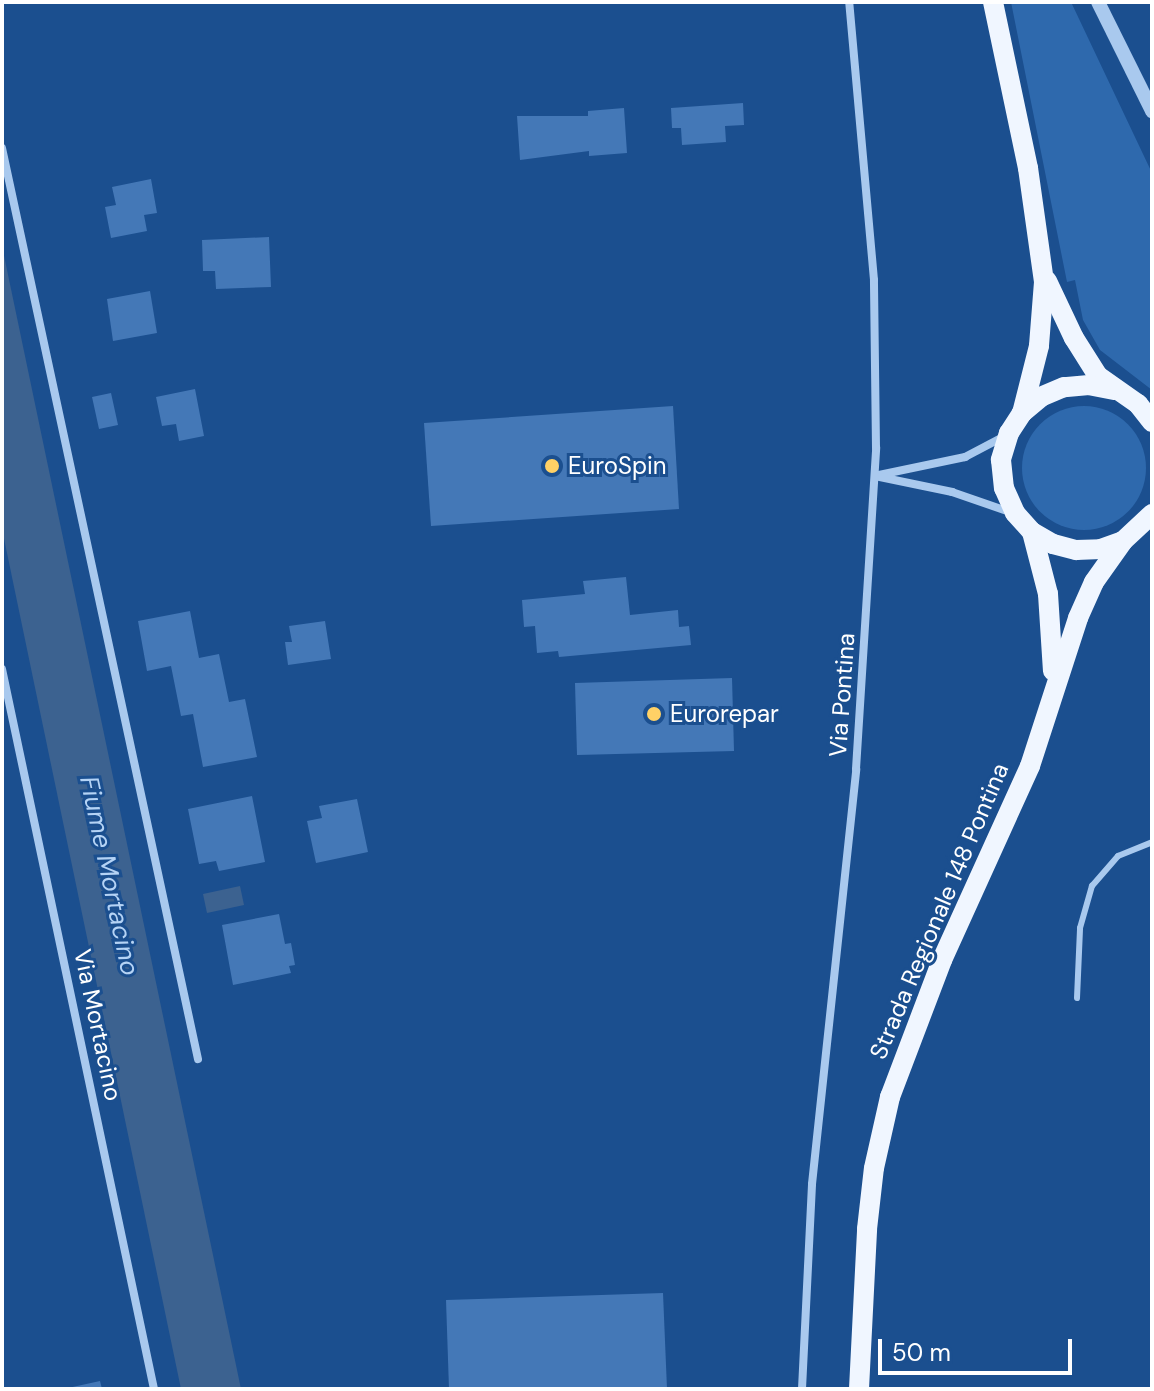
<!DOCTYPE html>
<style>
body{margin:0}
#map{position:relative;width:1154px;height:1391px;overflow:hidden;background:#1b4f8f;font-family:"DM Sans",sans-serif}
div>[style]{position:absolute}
.green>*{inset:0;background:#2e69ad}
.round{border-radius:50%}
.water>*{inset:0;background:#3c6290}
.building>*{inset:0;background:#4478b7}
.service>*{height:6px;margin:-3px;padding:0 3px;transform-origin:3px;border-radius:3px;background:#a9c9ee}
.minor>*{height:8px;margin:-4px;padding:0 4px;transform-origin:4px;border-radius:4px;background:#a9c9ee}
.tertiary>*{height:14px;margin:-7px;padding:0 7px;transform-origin:7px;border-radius:7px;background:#a9c9ee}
.primary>*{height:20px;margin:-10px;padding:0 10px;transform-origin:10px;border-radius:10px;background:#f0f6ff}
.dots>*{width:22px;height:22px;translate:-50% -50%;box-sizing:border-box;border:4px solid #1b4f8f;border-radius:50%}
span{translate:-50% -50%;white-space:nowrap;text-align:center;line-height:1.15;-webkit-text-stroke:6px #1b4f8f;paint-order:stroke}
.poi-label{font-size:24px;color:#fff}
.left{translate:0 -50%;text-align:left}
.street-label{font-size:24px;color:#fff}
.water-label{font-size:26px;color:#b5d3f5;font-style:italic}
.frame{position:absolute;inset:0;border:4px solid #fff;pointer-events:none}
.scale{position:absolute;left:878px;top:1339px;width:194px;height:36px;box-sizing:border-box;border:4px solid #fff;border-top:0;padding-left:10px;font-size:24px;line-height:28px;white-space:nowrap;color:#fff;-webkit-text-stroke:6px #1b4f8f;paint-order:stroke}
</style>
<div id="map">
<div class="green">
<div style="clip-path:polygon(1011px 2px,1071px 2px,1152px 173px,1152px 390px,1100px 350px,1083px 320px,1075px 280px,1067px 282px)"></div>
<div class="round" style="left:1022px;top:406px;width:124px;height:124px"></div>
</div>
<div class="water">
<div style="clip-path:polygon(2px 246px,241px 1389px,181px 1389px,2px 529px)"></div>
<div style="clip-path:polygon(240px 886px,244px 905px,207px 913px,203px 894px)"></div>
</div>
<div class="building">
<div style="clip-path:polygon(743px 103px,744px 125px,725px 126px,726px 142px,682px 145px,681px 128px,672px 128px,671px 108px)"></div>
<div style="clip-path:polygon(624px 108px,627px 153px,589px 156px,589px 151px,520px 160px,517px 116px,588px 116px,588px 111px)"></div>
<div style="clip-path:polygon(151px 179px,157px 213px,144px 215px,147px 231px,111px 238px,105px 207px,116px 205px,112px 187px)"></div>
<div style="clip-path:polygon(269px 237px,271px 287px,216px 289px,215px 271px,203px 271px,202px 240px)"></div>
<div style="clip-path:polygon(150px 291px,157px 333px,113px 341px,107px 299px)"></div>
<div style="clip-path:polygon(195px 389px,204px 436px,179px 441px,176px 424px,162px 426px,156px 397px)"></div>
<div style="clip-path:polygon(111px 393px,118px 425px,99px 429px,92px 397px)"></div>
<div style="clip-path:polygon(673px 406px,679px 509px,431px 526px,424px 423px)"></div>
<div style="clip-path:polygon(626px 577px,630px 615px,678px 610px,679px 627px,689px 626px,691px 645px,559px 657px,558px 651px,537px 653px,535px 626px,524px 627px,522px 600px,585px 594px,583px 581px)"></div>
<div style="clip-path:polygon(190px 611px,199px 658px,219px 654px,229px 702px,245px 699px,257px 757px,203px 767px,193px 714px,181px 716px,171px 666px,147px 671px,138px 621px)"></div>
<div style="clip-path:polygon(325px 621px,331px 659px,288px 665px,285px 642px,292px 642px,289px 626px)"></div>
<div style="clip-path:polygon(732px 678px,734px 751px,577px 755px,575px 683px)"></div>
<div style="clip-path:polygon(252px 796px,265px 862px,219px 871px,216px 861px,199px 864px,188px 809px)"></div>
<div style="clip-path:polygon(357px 799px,368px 852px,316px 863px,307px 821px,322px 818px,319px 806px)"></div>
<div style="clip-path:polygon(279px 914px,285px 944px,291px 943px,295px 965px,289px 966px,291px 973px,233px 985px,222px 925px)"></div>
<div style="clip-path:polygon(663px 1293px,667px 1389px,449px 1389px,446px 1300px)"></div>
<div style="clip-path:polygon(100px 1381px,102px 1389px,68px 1389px,68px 1388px)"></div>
</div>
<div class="service">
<div style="left:1077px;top:998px;width:70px;rotate:-87.5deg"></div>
<div style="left:1080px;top:928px;width:44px;rotate:-74.1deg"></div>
<div style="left:1092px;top:886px;width:40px;rotate:-49deg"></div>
<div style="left:1118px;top:856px;width:37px;rotate:-22deg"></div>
</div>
<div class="minor">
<div style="left:2px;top:148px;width:932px;rotate:77.86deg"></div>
<div style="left:879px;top:475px;width:88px;rotate:-11.8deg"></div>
<div style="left:965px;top:457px;width:43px;rotate:-27.8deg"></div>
<div style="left:875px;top:476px;width:79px;rotate:11.7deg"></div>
<div style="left:952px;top:492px;width:65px;rotate:19deg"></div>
<div style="left:2px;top:669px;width:736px;rotate:78.08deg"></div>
<div style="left:802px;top:1389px;width:205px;rotate:-87.2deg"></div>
<div style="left:812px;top:1184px;width:417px;rotate:-83.9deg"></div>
<div style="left:856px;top:769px;width:322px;rotate:-86.4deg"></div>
<div style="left:876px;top:448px;width:168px;rotate:-90.7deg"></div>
<div style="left:874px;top:280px;width:279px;rotate:-95.1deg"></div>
</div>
<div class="tertiary">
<div style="left:1098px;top:2px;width:122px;rotate:63.6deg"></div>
</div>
<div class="primary">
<div style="left:993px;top:2px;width:170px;rotate:78.1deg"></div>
<div style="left:1028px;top:168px;width:115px;rotate:82deg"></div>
<div style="left:1044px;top:282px;width:64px;rotate:94.5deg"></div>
<div style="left:1039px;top:346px;width:69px;rotate:104.2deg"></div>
<div style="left:1047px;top:281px;width:63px;rotate:64.7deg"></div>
<div style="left:1074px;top:338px;width:45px;rotate:57.7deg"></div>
<div style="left:1098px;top:376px;width:49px;rotate:35deg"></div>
<div style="left:1138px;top:404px;width:23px;rotate:52deg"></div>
<div style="left:1114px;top:390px;width:25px;rotate:-169deg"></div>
<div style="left:1089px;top:385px;width:25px;rotate:175deg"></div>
<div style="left:1064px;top:387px;width:25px;rotate:157deg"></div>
<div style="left:1041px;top:397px;width:25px;rotate:140deg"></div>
<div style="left:1022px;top:413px;width:24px;rotate:123deg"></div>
<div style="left:1009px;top:433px;width:28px;rotate:107deg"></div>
<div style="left:1001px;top:460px;width:28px;rotate:84deg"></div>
<div style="left:1004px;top:488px;width:27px;rotate:66deg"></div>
<div style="left:1015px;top:513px;width:25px;rotate:48deg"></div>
<div style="left:1032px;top:532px;width:24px;rotate:30deg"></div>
<div style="left:1053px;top:544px;width:24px;rotate:15deg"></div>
<div style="left:1076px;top:550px;width:25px;rotate:-2deg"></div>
<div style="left:1101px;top:549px;width:23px;rotate:-20deg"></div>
<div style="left:1123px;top:541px;width:40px;rotate:-43deg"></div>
<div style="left:1032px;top:532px;width:64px;rotate:75.5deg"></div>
<div style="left:1048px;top:594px;width:77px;rotate:86.3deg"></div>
<div style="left:859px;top:1389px;width:160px;rotate:-87.1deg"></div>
<div style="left:867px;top:1229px;width:61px;rotate:-83.5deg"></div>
<div style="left:874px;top:1168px;width:73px;rotate:-77.3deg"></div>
<div style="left:890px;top:1097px;width:147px;rotate:-69.2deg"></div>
<div style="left:942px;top:960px;width:213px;rotate:-65.6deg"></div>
<div style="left:1030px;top:766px;width:156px;rotate:-72deg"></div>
<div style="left:1078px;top:618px;width:39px;rotate:-66deg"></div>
<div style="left:1094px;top:582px;width:50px;rotate:-54.7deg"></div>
</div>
<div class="dots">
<div style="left:552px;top:466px;background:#ffd166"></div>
<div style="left:654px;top:714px;background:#ffd166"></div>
</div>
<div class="poi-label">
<span class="left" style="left:568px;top:466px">EuroSpin</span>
<span class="left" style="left:670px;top:714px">Eurorepar</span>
</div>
<div class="street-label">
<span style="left:842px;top:695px;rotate:-86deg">Via Pontina</span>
<span style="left:939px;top:911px;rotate:-67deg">Strada Regionale 148 Pontina</span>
<span style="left:98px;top:1025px;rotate:78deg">Via Mortacino</span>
</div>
<div class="water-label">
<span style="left:109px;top:876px;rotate:78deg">Fiume Mortacino</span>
</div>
<div class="frame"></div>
<div class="scale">50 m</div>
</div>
